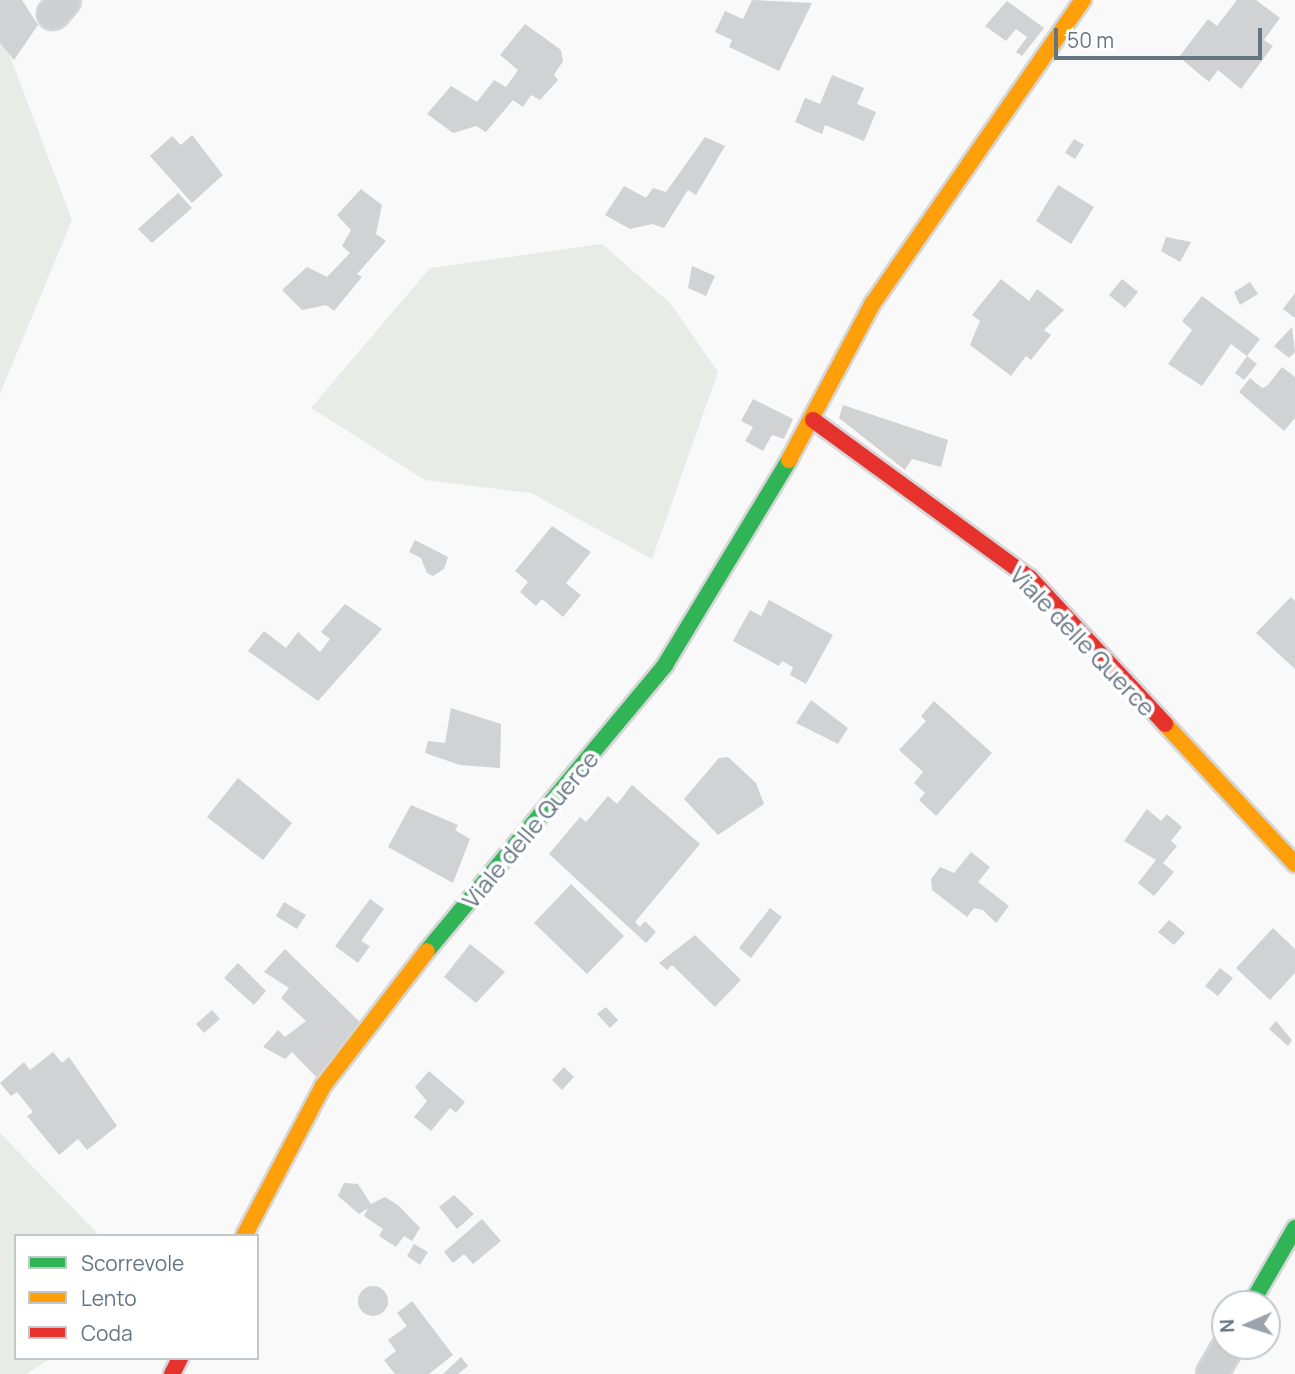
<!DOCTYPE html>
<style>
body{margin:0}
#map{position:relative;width:1295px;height:1374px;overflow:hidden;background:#f9f9f9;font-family:Manrope,sans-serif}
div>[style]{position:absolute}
.green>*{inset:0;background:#e8ebe6}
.building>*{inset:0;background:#d0d2d3}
.round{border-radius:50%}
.roads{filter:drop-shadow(2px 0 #d5d6d7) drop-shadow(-2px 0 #d5d6d7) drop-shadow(0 2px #d5d6d7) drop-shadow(0 -2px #d5d6d7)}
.street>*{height:30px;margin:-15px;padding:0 15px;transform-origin:15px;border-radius:15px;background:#cecfd0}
.fast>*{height:16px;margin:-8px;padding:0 8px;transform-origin:8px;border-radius:8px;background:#30b455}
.slow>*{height:16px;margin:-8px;padding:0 8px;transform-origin:8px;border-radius:8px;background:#ff9f0a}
.jam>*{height:16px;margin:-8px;padding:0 8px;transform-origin:8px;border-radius:8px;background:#e5322d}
span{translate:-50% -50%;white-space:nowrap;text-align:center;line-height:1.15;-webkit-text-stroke:7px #fff;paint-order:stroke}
.street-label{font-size:24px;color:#657683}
.legend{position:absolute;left:14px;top:1234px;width:245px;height:126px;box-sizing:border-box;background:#fff;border:2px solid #c1c8cd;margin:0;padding:9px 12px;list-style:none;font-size:21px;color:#657683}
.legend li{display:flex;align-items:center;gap:14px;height:35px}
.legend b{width:35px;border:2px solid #c1c8cd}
.north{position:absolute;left:1211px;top:1290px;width:70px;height:70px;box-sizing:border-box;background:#fff;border:2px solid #c1c8cd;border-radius:50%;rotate:267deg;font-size:19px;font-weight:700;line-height:28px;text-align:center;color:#657683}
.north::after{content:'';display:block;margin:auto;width:24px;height:32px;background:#99a4ac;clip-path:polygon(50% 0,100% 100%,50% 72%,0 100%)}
.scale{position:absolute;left:1054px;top:28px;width:208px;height:32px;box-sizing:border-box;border:4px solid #657683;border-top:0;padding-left:9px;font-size:21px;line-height:24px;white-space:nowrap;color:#657683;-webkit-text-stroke:5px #fff;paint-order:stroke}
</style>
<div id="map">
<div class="green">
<div style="clip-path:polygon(0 30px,72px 220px,0 394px)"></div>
<div style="clip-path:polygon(602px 244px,671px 304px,718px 372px,652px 559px,531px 493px,425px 480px,311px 408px,430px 268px)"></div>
<div style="clip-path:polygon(0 1133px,100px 1236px,16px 1236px,16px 1358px,51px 1358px,26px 1374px,0 1374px)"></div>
</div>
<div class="building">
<div style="clip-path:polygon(0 0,22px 0,38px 25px,14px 60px,0 43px)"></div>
<div style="clip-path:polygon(752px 0,812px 3px,779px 71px,729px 47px,732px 40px,715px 32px,725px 11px,743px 19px)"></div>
<div style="clip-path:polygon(1237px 0,1256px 0,1280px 18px,1264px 40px,1273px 46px,1241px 89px,1218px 70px,1209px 82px,1179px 57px,1208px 19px,1217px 26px)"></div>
<div style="clip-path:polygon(1007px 1px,1044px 28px,1022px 56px,1016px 52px,1027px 37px,1016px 29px,1006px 41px,985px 26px)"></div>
<div style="clip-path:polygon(525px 24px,561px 50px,563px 61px,554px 75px,558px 80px,540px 100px,531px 95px,523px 107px,513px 100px,486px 132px,476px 126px,453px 133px,427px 114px,451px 86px,477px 102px,494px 80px,506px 87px,518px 70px,500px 55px)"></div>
<div style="clip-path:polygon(832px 75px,864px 88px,857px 104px,876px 112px,864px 141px,825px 125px,822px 134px,795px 122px,805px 98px,820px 104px)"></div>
<div style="clip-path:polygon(192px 135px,223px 175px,192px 203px,150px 156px,172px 136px,181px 145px)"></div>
<div style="clip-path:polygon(705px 137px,725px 146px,696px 195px,688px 190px,664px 228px,652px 224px,630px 229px,605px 215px,624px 186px,646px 198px,653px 188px,666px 192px)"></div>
<div style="clip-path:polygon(1074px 139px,1084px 145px,1075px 159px,1065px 153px)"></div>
<div style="clip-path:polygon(1058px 185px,1094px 207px,1071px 244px,1036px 221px)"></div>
<div style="clip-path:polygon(361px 189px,382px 205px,376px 234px,386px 241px,357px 274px,362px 277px,334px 311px,326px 305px,302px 310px,282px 290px,307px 267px,327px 277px,350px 253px,342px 246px,351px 230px,337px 215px)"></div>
<div style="clip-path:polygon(178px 193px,192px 208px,152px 243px,138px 229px)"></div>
<div style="clip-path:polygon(1166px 237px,1191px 242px,1180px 262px,1161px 251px)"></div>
<div style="clip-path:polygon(692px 266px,715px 276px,706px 296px,688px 288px)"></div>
<div style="clip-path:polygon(1001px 279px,1029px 301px,1037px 289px,1064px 310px,1044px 330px,1051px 335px,1031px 360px,1026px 356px,1011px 376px,970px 345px,980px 321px,972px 315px)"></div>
<div style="clip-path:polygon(1122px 279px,1138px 292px,1125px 308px,1109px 295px)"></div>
<div style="clip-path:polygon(1250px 282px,1258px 294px,1240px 305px,1234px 292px)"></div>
<div style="clip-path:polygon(1295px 293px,1295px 318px,1283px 309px)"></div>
<div style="clip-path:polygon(1202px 296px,1260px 339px,1247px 356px,1231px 344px,1202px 386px,1168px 364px,1192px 330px,1182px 321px)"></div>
<div style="clip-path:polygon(1292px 327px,1295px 352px,1289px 358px,1274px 346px)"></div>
<div style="clip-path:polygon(1247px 356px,1257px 364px,1244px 380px,1235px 373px)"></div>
<div style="clip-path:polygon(1282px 367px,1295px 377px,1295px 418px,1284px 431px,1239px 392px,1250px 378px,1262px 388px,1267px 386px)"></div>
<div style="clip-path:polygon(753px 399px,793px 419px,784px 439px,772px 435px,763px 451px,745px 441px,753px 427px,741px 421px)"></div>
<div style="clip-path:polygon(843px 405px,948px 440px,941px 467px,912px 459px,905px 470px,839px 418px)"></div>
<div style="clip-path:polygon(552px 526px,591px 552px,566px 583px,581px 595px,563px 617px,542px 599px,536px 606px,520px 592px,528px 582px,515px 571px)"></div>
<div style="clip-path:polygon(415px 540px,448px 557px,444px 569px,433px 576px,427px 573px,421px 558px,409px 552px)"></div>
<div style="clip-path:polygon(1291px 597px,1295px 601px,1295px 669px,1256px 633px)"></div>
<div style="clip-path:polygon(769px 600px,833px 635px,806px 684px,790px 675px,793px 667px,782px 661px,779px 666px,733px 641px,750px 610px,761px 616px)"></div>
<div style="clip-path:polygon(345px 604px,382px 629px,318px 701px,248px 651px,264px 631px,286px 648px,298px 632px,320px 652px,330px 639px,321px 632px)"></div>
<div style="clip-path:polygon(811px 700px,848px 728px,838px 744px,796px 723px)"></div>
<div style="clip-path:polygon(934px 701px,992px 753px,936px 816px,919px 800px,925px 793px,914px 783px,923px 772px,899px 750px,926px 721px,921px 716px)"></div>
<div style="clip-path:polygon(451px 708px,501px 724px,500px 768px,460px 765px,425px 753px,428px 741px,445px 743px)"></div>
<div style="clip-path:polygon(728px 757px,756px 783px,764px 804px,718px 835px,684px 799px,719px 758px)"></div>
<div style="clip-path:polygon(238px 778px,292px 823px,263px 860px,207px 817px)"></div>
<div style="clip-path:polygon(632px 785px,700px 844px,635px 922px,640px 927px,645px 921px,656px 932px,646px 943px,549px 854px,580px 817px,586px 822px,608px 796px,617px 804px)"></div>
<div style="clip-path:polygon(411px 805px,458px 825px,455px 830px,470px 839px,453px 883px,388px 847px)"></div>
<div style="clip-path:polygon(1147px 809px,1161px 821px,1167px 814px,1182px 827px,1171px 841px,1177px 846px,1163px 863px,1174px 872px,1154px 896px,1138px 883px,1156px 860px,1124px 841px)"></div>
<div style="clip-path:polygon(971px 852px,990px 867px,978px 882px,1009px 906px,996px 923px,983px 910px,974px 908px,967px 917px,932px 890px,931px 879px,940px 867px,954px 873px)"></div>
<div style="clip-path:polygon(571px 884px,624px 936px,587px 974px,534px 923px)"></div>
<div style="clip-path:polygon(370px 899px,384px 909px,361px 941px,370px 946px,358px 963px,335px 946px)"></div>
<div style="clip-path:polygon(284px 902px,306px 915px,297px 929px,276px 916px)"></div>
<div style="clip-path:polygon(770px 908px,782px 917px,751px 958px,739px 948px)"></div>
<div style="clip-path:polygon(1169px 920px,1185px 933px,1174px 945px,1158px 932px)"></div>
<div style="clip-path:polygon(1273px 928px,1295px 949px,1295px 973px,1270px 1000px,1236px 968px)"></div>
<div style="clip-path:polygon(695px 935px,741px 980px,715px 1007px,672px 965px,667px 970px,659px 963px)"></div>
<div style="clip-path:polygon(470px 944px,505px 972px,476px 1003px,444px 977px)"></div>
<div style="clip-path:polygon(285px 949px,362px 1024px,318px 1079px,292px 1052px,285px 1059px,263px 1047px,278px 1030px,285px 1037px,306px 1021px,281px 998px,289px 988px,264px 972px)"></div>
<div style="clip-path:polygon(238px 963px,266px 991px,254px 1005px,224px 978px)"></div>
<div style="clip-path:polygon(1220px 968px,1233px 978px,1218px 996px,1205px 986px)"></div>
<div style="clip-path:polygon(606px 1007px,618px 1020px,610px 1028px,597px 1014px)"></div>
<div style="clip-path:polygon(212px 1010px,220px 1019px,204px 1033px,196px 1024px)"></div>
<div style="clip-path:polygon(1276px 1021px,1292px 1040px,1288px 1046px,1269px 1029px)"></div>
<div style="clip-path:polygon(53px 1052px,62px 1063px,69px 1057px,117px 1126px,87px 1150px,78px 1139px,59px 1155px,27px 1116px,33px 1112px,17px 1092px,11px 1096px,0 1083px,24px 1062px,30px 1070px)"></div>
<div style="clip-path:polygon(564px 1067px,574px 1077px,562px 1090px,552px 1080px)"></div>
<div style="clip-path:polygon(429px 1071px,465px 1102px,456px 1113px,450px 1108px,431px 1131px,414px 1117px,427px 1101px,415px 1087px)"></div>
<div style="clip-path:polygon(344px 1183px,358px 1184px,371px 1204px,385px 1197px,399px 1206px,420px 1228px,412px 1241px,404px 1236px,396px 1247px,379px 1236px,383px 1229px,364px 1216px,368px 1208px,359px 1214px,338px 1196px)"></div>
<div style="clip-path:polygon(454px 1195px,474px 1214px,457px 1229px,439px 1207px)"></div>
<div style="clip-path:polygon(482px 1219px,501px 1241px,473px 1264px,464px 1254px,453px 1263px,444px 1252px)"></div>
<div style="clip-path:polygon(414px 1244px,428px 1252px,420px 1265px,407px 1256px)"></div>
<div class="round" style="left:358px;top:1286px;width:30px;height:30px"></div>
<div style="clip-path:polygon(412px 1301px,453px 1355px,429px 1374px,395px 1374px,384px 1360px,396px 1351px,388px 1340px,407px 1326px,397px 1313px)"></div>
<div style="clip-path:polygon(461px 1357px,468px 1366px,458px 1374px,443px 1374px)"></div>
</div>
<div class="roads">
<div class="street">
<div style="left:53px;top:14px;width:18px;rotate:-49deg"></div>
<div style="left:1212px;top:1374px;width:32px;rotate:-60deg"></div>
</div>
<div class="fast">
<div style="left:427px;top:951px;width:372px;rotate:-50.2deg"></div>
<div style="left:665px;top:665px;width:240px;rotate:-58.8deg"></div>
<div style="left:1251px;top:1304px;width:88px;rotate:-59.9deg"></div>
</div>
<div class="slow">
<div style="left:789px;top:460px;width:178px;rotate:-61.9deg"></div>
<div style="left:873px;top:303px;width:369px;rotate:-55.3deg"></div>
<div style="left:1165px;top:724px;width:191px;rotate:47.1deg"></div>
<div style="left:244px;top:1236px;width:170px;rotate:-62.2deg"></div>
<div style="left:323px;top:1086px;width:170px;rotate:-52.4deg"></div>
</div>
<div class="jam">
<div style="left:813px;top:420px;width:268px;rotate:36.1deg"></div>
<div style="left:1030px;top:578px;width:199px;rotate:47.2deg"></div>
<div style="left:172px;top:1374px;width:18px;rotate:-63deg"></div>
</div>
</div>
<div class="street-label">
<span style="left:1083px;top:641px;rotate:46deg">Viale delle Querce</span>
<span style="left:530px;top:829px;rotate:-50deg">Viale delle Querce</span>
</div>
<ul class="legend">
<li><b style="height:9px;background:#30b455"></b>Scorrevole</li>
<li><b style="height:9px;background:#ff9f0a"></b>Lento</li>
<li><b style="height:9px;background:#e5322d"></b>Coda</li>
</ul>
<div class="north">N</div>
<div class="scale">50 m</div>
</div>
